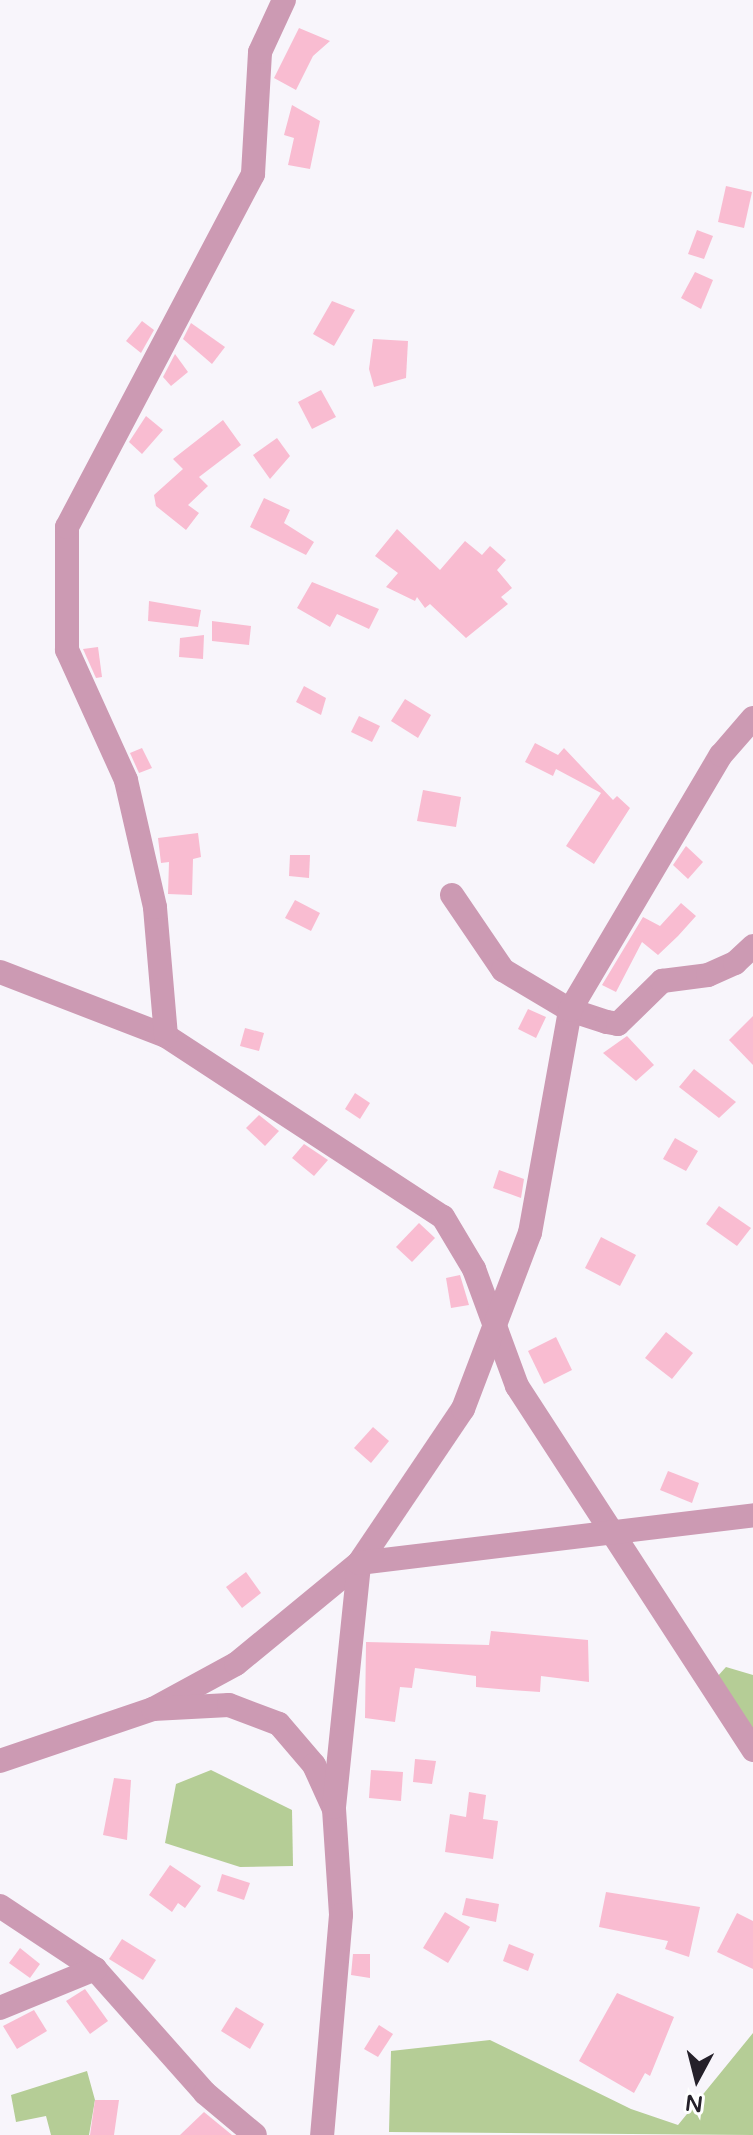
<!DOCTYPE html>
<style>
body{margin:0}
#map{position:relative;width:753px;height:2135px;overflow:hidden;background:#f8f5fb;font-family:"Varela Round",sans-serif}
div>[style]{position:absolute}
.green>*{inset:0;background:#b5cd96}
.building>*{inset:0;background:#f9bcd1}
.minor>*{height:24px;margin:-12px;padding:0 12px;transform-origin:12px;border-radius:12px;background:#cc9ab3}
span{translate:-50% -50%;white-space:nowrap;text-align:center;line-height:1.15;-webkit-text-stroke:6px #fff;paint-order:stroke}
.north{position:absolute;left:657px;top:2039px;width:80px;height:80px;-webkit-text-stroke:6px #fff;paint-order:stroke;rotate:187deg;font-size:22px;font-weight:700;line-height:32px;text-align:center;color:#25202a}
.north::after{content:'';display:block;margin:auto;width:28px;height:36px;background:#25202a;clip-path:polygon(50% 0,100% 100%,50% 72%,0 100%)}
</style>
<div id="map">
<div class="green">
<div style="clip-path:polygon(726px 1667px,753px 1675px,753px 1737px,716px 1678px)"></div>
<div style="clip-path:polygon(211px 1770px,292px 1810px,293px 1866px,240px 1867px,165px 1843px,176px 1784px)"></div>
<div style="clip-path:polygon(753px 2033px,753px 2135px,389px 2132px,391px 2051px,490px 2040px,631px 2109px,678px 2125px)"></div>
<div style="clip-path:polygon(87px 2071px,95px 2100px,89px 2135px,51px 2135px,46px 2116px,16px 2122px,11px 2095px)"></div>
</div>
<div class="building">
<div style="clip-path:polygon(299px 28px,330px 41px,313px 56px,296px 90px,274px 78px)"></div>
<div style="clip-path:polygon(292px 105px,320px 121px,310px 169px,288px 165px,294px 138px,284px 135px)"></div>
<div style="clip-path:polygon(726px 186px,752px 192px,744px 228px,718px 222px)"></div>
<div style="clip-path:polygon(697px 230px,713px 236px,704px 259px,688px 254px)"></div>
<div style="clip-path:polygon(695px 272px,713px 280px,701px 309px,681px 298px)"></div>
<div style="clip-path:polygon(332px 301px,355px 310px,334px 346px,313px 334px)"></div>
<div style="clip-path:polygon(142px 321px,154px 330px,141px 353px,126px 341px)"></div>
<div style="clip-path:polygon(191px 323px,225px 347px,212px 364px,183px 339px)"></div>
<div style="clip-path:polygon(373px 339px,408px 341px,406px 378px,374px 387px,369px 369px)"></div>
<div style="clip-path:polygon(175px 354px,188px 372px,171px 386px,163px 377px)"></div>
<div style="clip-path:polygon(321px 390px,336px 417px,312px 429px,298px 402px)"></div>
<div style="clip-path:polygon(146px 416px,163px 430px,142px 454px,129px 442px)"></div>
<div style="clip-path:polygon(223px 420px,241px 445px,199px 477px,208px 486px,188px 505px,199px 513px,186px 530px,156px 506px,154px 495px,183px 469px,173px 459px)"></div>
<div style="clip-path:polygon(277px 438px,290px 456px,270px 479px,253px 455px)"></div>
<div style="clip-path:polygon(264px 498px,290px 510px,284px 523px,314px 542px,306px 555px,250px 527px)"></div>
<div style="clip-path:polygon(397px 529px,440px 570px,465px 541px,482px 555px,490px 546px,506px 560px,497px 570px,512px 588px,501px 597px,508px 604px,466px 638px,430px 604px,425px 608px,417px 597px,415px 601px,386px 587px,398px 573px,375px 556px)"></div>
<div style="clip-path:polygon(312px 582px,379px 609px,369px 629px,337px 614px,330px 627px,297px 608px)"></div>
<div style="clip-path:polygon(149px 601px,201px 610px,198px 627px,148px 621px)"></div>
<div style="clip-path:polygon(212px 621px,251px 626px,249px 645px,212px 641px)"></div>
<div style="clip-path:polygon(204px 635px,203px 659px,179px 657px,180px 638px)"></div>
<div style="clip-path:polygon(98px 647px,102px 677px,96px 678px,83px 649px)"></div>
<div style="clip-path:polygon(304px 686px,326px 698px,321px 715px,296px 702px)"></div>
<div style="clip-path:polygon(405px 699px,431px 715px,418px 738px,391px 721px)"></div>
<div style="clip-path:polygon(359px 716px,380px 726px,372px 742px,351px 732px)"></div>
<div style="clip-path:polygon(535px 743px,558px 755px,564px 748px,613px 800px,617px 796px,630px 808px,594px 864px,566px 846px,601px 793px,556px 769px,553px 776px,525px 762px)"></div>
<div style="clip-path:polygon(142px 748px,152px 768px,139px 773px,130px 753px)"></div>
<div style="clip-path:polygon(423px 790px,461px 797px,456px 827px,417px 821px)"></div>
<div style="clip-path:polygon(198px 833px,201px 857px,193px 859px,192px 895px,168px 894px,169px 862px,161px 863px,158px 838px)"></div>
<div style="clip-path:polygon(686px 846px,703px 862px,688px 879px,673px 865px)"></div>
<div style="clip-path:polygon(290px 855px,310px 855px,309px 878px,289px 876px)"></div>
<div style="clip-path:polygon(295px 900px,320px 913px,311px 931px,285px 918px)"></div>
<div style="clip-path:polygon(681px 903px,696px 916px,678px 936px,658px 955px,642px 942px,616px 992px,602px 985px,643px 917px,660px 926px)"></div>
<div style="clip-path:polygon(528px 1009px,546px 1017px,536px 1038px,518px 1029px)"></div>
<div style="clip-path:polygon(753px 1016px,753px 1065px,729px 1040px)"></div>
<div style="clip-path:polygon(245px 1028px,264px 1033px,259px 1051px,240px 1046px)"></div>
<div style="clip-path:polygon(627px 1036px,654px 1065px,636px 1081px,603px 1053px)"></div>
<div style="clip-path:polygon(694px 1069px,736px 1102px,719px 1118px,679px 1087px)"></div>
<div style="clip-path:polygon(355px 1093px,370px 1103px,360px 1119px,345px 1109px)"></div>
<div style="clip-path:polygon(259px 1115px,279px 1131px,265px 1146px,246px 1128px)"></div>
<div style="clip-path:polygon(675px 1138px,698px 1151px,686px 1171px,663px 1159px)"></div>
<div style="clip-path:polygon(304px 1144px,328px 1160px,314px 1176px,292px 1158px)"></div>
<div style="clip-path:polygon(499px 1170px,524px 1179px,521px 1198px,493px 1188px)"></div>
<div style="clip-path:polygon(719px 1206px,751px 1228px,737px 1246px,706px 1224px)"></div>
<div style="clip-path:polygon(419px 1223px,435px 1238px,412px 1262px,396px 1247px)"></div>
<div style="clip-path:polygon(601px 1237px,636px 1255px,620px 1286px,585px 1268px)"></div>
<div style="clip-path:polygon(460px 1275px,469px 1305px,451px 1308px,446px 1278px)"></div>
<div style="clip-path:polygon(666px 1332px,693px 1353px,672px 1379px,645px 1358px)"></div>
<div style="clip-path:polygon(556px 1337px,572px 1370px,544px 1384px,528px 1351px)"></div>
<div style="clip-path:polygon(373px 1427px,389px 1441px,371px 1463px,354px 1448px)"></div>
<div style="clip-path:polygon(668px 1471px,699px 1483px,692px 1503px,660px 1490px)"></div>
<div style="clip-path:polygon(246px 1572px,261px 1593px,242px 1608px,226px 1587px)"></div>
<div style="clip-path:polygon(491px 1631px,588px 1640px,589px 1682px,541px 1676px,540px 1692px,511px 1690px,476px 1687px,476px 1676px,415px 1668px,412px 1688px,400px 1687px,395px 1722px,365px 1718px,366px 1642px,489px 1645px)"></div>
<div style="clip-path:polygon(415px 1759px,436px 1761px,432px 1784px,413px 1782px)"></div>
<div style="clip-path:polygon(371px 1770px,403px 1772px,401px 1801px,369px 1798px)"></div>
<div style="clip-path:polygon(114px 1778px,131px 1780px,127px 1840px,103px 1835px)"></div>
<div style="clip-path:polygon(469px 1792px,486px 1795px,483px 1819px,498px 1821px,493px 1859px,445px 1852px,450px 1814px,466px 1817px)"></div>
<div style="clip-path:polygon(170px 1865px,201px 1886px,185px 1908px,178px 1903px,172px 1912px,149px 1895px)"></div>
<div style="clip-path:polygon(222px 1874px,250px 1883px,244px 1900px,217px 1891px)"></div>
<div style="clip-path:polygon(606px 1892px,700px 1907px,689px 1957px,665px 1949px,668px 1941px,599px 1927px)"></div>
<div style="clip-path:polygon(466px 1898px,499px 1904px,496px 1922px,462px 1915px)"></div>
<div style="clip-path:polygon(445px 1912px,470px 1927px,448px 1963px,423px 1948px)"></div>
<div style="clip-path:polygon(737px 1913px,753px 1921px,753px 1969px,717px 1952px)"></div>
<div style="clip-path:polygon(122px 1939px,156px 1960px,143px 1980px,109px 1959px)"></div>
<div style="clip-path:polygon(509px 1944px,534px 1954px,528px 1971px,503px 1961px)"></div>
<div style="clip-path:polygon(20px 1948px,40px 1964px,30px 1978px,9px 1963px)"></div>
<div style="clip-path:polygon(353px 1954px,370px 1954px,370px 1978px,351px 1975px)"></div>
<div style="clip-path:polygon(85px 1989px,108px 2021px,90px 2034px,66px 2001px)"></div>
<div style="clip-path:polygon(617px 1993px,674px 2017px,650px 2076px,645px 2073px,634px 2093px,579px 2061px)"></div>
<div style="clip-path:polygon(236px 2007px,264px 2024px,250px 2049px,221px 2031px)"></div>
<div style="clip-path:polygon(34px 2010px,47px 2031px,17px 2049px,3px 2026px)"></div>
<div style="clip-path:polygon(379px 2025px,393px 2034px,378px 2057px,364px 2049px)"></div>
<div style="clip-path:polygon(95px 2100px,119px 2100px,114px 2135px,90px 2135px)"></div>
<div style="clip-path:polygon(204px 2112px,232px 2135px,180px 2135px)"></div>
</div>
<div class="minor">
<div style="left:452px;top:895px;width:91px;rotate:55.8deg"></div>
<div style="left:503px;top:970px;width:78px;rotate:30.8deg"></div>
<div style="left:570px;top:1010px;width:39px;rotate:18deg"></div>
<div style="left:607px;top:1022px;width:11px;rotate:10deg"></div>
<div style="left:618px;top:1024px;width:62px;rotate:-44.3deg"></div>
<div style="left:662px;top:981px;width:46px;rotate:-7.4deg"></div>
<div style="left:708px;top:975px;width:30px;rotate:-24deg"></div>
<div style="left:735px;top:963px;width:25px;rotate:-43deg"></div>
<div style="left:0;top:972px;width:178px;rotate:21.1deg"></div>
<div style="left:166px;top:1036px;width:331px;rotate:33.2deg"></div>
<div style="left:443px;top:1217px;width:61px;rotate:59.2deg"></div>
<div style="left:474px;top:1269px;width:125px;rotate:69.8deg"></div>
<div style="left:517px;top:1386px;width:434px;rotate:57deg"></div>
<div style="left:166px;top:1036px;width:129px;rotate:-94.9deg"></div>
<div style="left:155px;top:907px;width:130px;rotate:-102.9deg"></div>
<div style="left:126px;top:780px;width:143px;rotate:-114.4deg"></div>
<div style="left:67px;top:650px;width:123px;rotate:-90deg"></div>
<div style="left:67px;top:527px;width:399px;rotate:-62.2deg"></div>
<div style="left:253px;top:174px;width:122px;rotate:-86.7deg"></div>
<div style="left:260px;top:52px;width:57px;rotate:-65.2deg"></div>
<div style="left:153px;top:1709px;width:94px;rotate:-28.5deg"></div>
<div style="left:236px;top:1664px;width:159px;rotate:-39.4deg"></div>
<div style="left:359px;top:1563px;width:186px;rotate:-56deg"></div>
<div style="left:463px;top:1409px;width:188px;rotate:-69.2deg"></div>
<div style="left:530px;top:1233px;width:227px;rotate:-79.8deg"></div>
<div style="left:570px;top:1010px;width:296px;rotate:-59.4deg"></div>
<div style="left:721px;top:755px;width:49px;rotate:-49.1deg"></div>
<div style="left:0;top:1761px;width:162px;rotate:-18.8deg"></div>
<div style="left:153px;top:1709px;width:76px;rotate:-3deg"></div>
<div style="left:229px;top:1705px;width:53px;rotate:20.8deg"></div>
<div style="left:279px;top:1724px;width:54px;rotate:49.5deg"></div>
<div style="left:314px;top:1765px;width:48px;rotate:65.6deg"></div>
<div style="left:334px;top:1809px;width:106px;rotate:86.2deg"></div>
<div style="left:341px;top:1915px;width:221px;rotate:94.9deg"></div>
<div style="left:334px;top:1807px;width:245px;rotate:-84.1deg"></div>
<div style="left:359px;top:1563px;width:397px;rotate:-6.9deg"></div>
<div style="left:0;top:1906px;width:114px;rotate:33.6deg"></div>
<div style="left:95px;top:1969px;width:166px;rotate:48.4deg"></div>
<div style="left:205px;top:2093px;width:65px;rotate:40deg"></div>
<div style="left:0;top:2008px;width:103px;rotate:-22.3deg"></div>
</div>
<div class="north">N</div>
</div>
